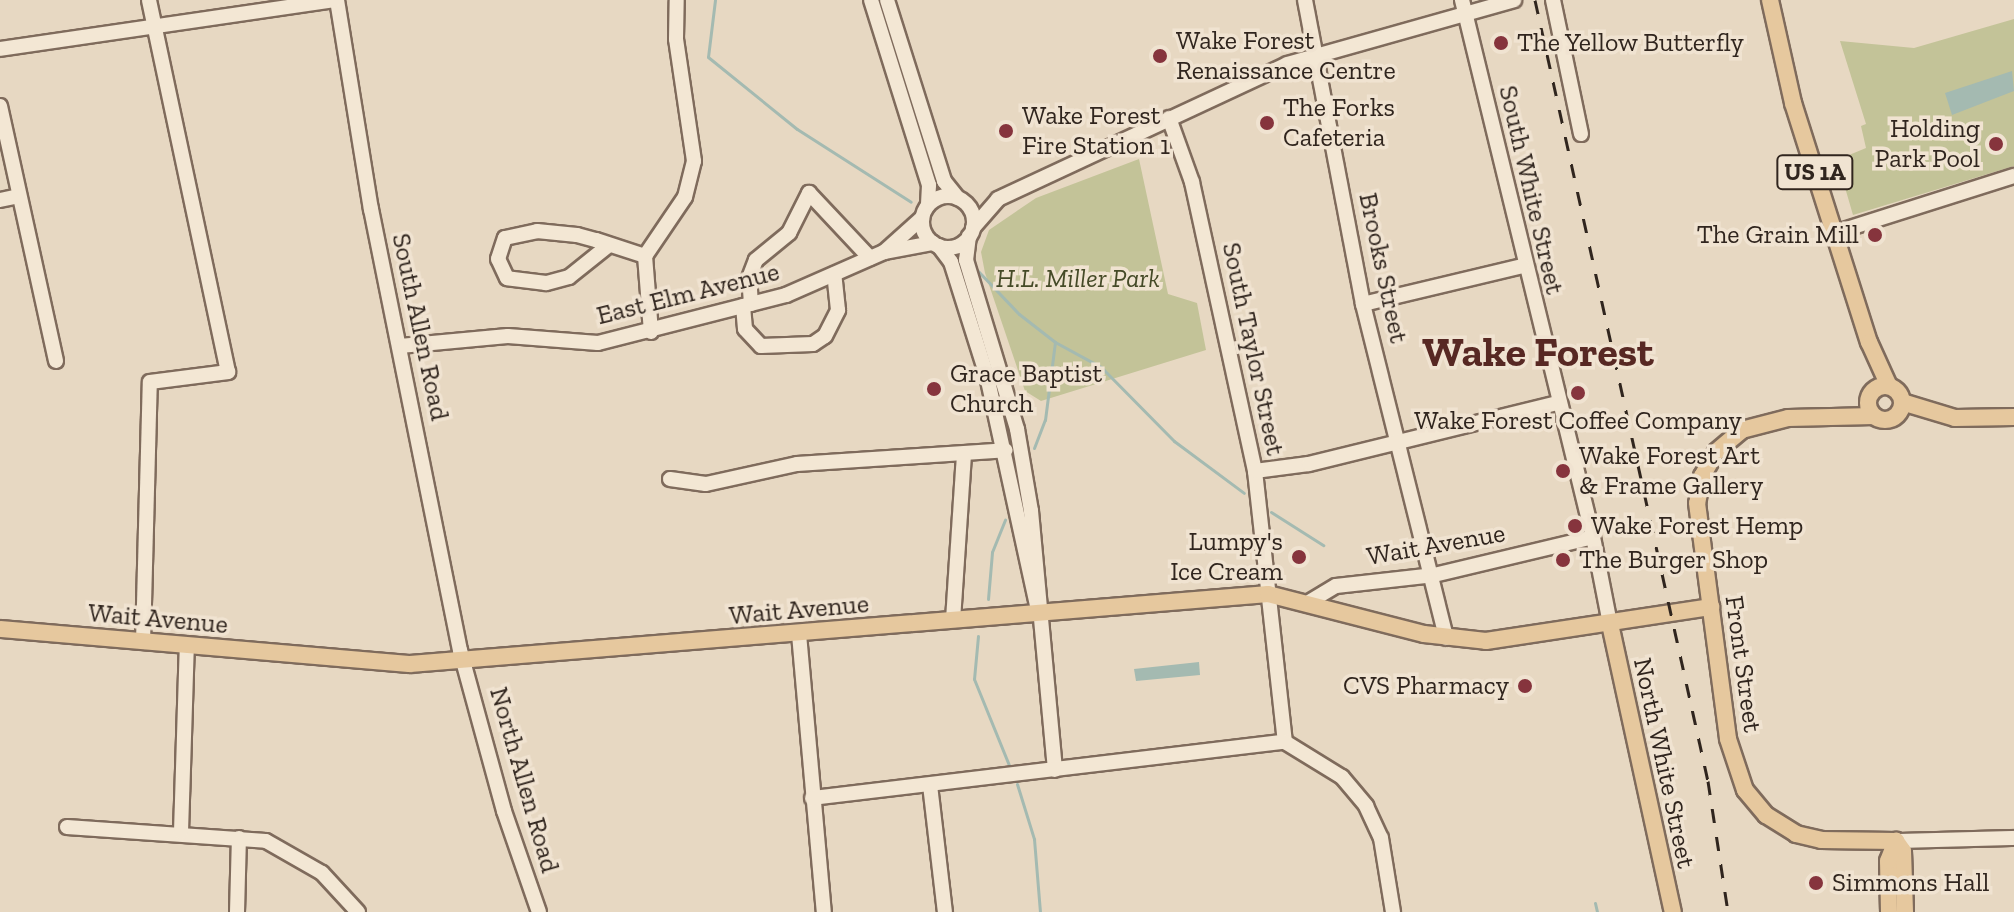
<!DOCTYPE html>
<style>
body{margin:0}
#map{position:relative;width:2014px;height:912px;overflow:hidden;background:#e7d8c2;font-family:"Zilla Slab",serif}
div>[style]{position:absolute}
.green>*{inset:0;background:#c3c398}
.water>*{inset:0;background:#a4bab1}
.stream>*{height:3px;margin:-1.5px;padding:0 1.5px;transform-origin:1.5px;border-radius:1.5px;background:#a4bab1}
.roads{filter:drop-shadow(2px 0 #7f6b5c) drop-shadow(-2px 0 #7f6b5c) drop-shadow(0 2px #7f6b5c) drop-shadow(0 -2px #7f6b5c)}
.minor>*{height:14px;margin:-7px;padding:0 7px;transform-origin:7px;border-radius:7px;background:#f3e7d4}
.minor>.ring{margin:-7px;padding:0;box-sizing:content-box;background:none;border:14px solid #f3e7d4;border-radius:50%}
.major>*{height:16px;margin:-8px;padding:0 8px;transform-origin:8px;border-radius:8px;background:#e6c89e}
.major>.ring{margin:-8px;padding:0;box-sizing:content-box;background:none;border:16px solid #e6c89e;border-radius:50%}
.rail>*{height:3px;margin-top:-1.5px;transform-origin:0;background:repeating-linear-gradient(90deg,#30251e 0 14px,transparent 0 28px)}
.dots>*{width:22px;height:22px;translate:-50% -50%;box-sizing:border-box;border:4px solid #f0e3d1;border-radius:50%}
span{translate:-50% -50%;white-space:nowrap;text-align:center;line-height:1.15;-webkit-text-stroke:7px #f0e3d1;paint-order:stroke}
.shield-label span{padding:2px 6px;background:#f0e3d1;border:2px solid;border-radius:6px;-webkit-text-stroke-width:0}
.shield-label{font-size:24px;color:#30251e;font-weight:700}
.poi-label{font-size:26px;color:#30251e}
.left{translate:0 -50%;text-align:left}
.right{translate:-100% -50%;text-align:right}
.street-label{font-size:26px;color:#30251e}
.park-label{font-size:26px;color:#454a27;font-style:italic}
.town-label{font-size:42px;color:#572823;font-weight:700}
</style>
<div id="map">
<div class="green">
<div style="clip-path:polygon(2014px 19px,2014px 166px,1853px 215px,1837px 160px,1866px 148px,1861px 126px,1866px 124px,1840px 41px,1914px 48px)"></div>
<div style="clip-path:polygon(1139px 159px,1168px 294px,1197px 303px,1206px 350px,1041px 401px,1025px 391px,985px 273px,981px 252px,989px 230px,1036px 198px)"></div>
</div>
<div class="water">
<div style="clip-path:polygon(2012px 71px,2014px 91px,1952px 115px,1945px 93px)"></div>
<div style="clip-path:polygon(1199px 662px,1200px 675px,1136px 681px,1134px 669px)"></div>
</div>
<div class="stream">
<div style="left:715px;top:0;width:57px;rotate:97deg"></div>
<div style="left:708px;top:57px;width:114px;rotate:39deg"></div>
<div style="left:797px;top:129px;width:135px;rotate:32.6deg"></div>
<div style="left:978px;top:271px;width:59px;rotate:46.4deg"></div>
<div style="left:1019px;top:314px;width:46px;rotate:37.9deg"></div>
<div style="left:1055px;top:342px;width:52px;rotate:28.5deg"></div>
<div style="left:1101px;top:367px;width:104px;rotate:45.4deg"></div>
<div style="left:1174px;top:441px;width:87px;rotate:36.6deg"></div>
<div style="left:1034px;top:448px;width:30px;rotate:-69deg"></div>
<div style="left:1045px;top:420px;width:79px;rotate:-82.7deg"></div>
<div style="left:1271px;top:512px;width:62px;rotate:32.4deg"></div>
<div style="left:988px;top:599px;width:47px;rotate:-85.1deg"></div>
<div style="left:992px;top:552px;width:35px;rotate:-68deg"></div>
<div style="left:978px;top:636px;width:43px;rotate:95.3deg"></div>
<div style="left:974px;top:679px;width:98px;rotate:67.9deg"></div>
<div style="left:1017px;top:784px;width:58px;rotate:72.8deg"></div>
<div style="left:1034px;top:839px;width:73px;rotate:85.3deg"></div>
<div style="left:1595px;top:903px;width:9px;rotate:77deg"></div>
</div>
<div class="roads">
<div class="minor">
<div style="left:337px;top:0;width:212px;rotate:80.8deg"></div>
<div style="left:371px;top:209px;width:450px;rotate:78.6deg"></div>
<div style="left:460px;top:650px;width:167px;rotate:74.7deg"></div>
<div style="left:504px;top:811px;width:107px;rotate:70.9deg"></div>
<div style="left:871px;top:0;width:194px;rotate:72.6deg"></div>
<div style="left:929px;top:185px;width:20px;rotate:93deg"></div>
<div style="left:887px;top:0;width:190px;rotate:72.5deg"></div>
<div style="left:944px;top:181px;width:22px;rotate:51deg"></div>
<div style="left:1305px;top:0;width:309px;rotate:79.2deg"></div>
<div style="left:1363px;top:304px;width:344px;rotate:76deg"></div>
<div style="left:1462px;top:0;width:553px;rotate:76.29deg"></div>
<div style="left:1593px;top:537px;width:89px;rotate:78.9deg"></div>
<div style="left:1553px;top:0;width:137px;rotate:78.2deg"></div>
<div style="left:0;top:49px;width:338px;rotate:-8.3deg"></div>
<div style="left:0;top:106px;width:261px;rotate:77.6deg"></div>
<div style="left:1169px;top:118px;width:68px;rotate:70.2deg"></div>
<div style="left:1192px;top:182px;width:296px;rotate:77.7deg"></div>
<div style="left:1255px;top:471px;width:273px;rotate:83.7deg"></div>
<div class="ring" style="left:922px;top:196px;width:38px;height:38px"></div>
<div style="left:0;top:200px;width:19px;rotate:-12deg"></div>
<div style="left:973px;top:228px;width:38px;rotate:-49deg"></div>
<div style="left:998px;top:199px;width:319px;rotate:-25deg"></div>
<div style="left:1287px;top:64px;width:236px;rotate:-15.7deg"></div>
<div style="left:1834px;top:233px;width:189px;rotate:-17.6deg"></div>
<div style="left:969px;top:236px;width:24px;rotate:97deg"></div>
<div style="left:966px;top:260px;width:177px;rotate:73.2deg"></div>
<div style="left:1017px;top:429px;width:83px;rotate:80.3deg"></div>
<div style="left:1031px;top:511px;width:260px;rotate:84.7deg"></div>
<div style="left:609px;top:245px;width:51px;rotate:141.3deg"></div>
<div style="left:569px;top:277px;width:24px;rotate:165deg"></div>
<div style="left:546px;top:283px;width:39px;rotate:-173deg"></div>
<div style="left:507px;top:278px;width:21px;rotate:-115deg"></div>
<div style="left:498px;top:259px;width:22px;rotate:-72deg"></div>
<div style="left:505px;top:238px;width:33px;rotate:-12deg"></div>
<div style="left:537px;top:231px;width:40px;rotate:5.7deg"></div>
<div style="left:577px;top:235px;width:20px;rotate:15deg"></div>
<div style="left:596px;top:240px;width:52px;rotate:18.1deg"></div>
<div style="left:939px;top:246px;width:20px;rotate:53deg"></div>
<div style="left:951px;top:262px;width:120px;rotate:72.5deg"></div>
<div style="left:987px;top:376px;width:244px;rotate:77.7deg"></div>
<div style="left:884px;top:252px;width:51px;rotate:-41.8deg"></div>
<div style="left:751px;top:304px;width:26px;rotate:-94deg"></div>
<div style="left:749px;top:278px;width:19px;rotate:-69deg"></div>
<div style="left:756px;top:260px;width:43px;rotate:-39.3deg"></div>
<div style="left:789px;top:233px;width:45px;rotate:-63.4deg"></div>
<div style="left:809px;top:193px;width:89px;rotate:46.8deg"></div>
<div style="left:1363px;top:304px;width:164px;rotate:-13.4deg"></div>
<div style="left:743px;top:306px;width:23px;rotate:85deg"></div>
<div style="left:745px;top:329px;width:23px;rotate:47deg"></div>
<div style="left:761px;top:346px;width:52px;rotate:-2.2deg"></div>
<div style="left:813px;top:344px;width:14px;rotate:-34deg"></div>
<div style="left:825px;top:336px;width:29px;rotate:-63deg"></div>
<div style="left:838px;top:310px;width:36px;rotate:-96deg"></div>
<div style="left:651px;top:332px;width:76px;rotate:-94.5deg"></div>
<div style="left:645px;top:256px;width:71px;rotate:-55.9deg"></div>
<div style="left:685px;top:197px;width:37px;rotate:-76deg"></div>
<div style="left:694px;top:161px;width:123px;rotate:-98.4deg"></div>
<div style="left:676px;top:39px;width:39px;rotate:-89deg"></div>
<div style="left:400px;top:346px;width:108px;rotate:-5.3deg"></div>
<div style="left:508px;top:336px;width:90px;rotate:4.4deg"></div>
<div style="left:598px;top:343px;width:194px;rotate:-14.3deg"></div>
<div style="left:786px;top:295px;width:107px;rotate:-23.7deg"></div>
<div style="left:884px;top:252px;width:50px;rotate:-10.4deg"></div>
<div style="left:1255px;top:471px;width:54px;rotate:-7.4deg"></div>
<div style="left:1309px;top:464px;width:255px;rotate:-13.8deg"></div>
<div style="left:670px;top:479px;width:36px;rotate:8deg"></div>
<div style="left:706px;top:484px;width:93px;rotate:-12.4deg"></div>
<div style="left:797px;top:464px;width:209px;rotate:-3.8deg"></div>
<div style="left:1309px;top:602px;width:31px;rotate:-31deg"></div>
<div style="left:1336px;top:586px;width:99px;rotate:-6.4deg"></div>
<div style="left:1434px;top:575px;width:163px;rotate:-13.4deg"></div>
<div style="left:953px;top:620px;width:165px;rotate:-86.2deg"></div>
<div style="left:799px;top:634px;width:279px;rotate:84.9deg"></div>
<div style="left:143px;top:642px;width:260px;rotate:-88.5deg"></div>
<div style="left:150px;top:382px;width:79px;rotate:-7.3deg"></div>
<div style="left:228px;top:372px;width:380px;rotate:-102deg"></div>
<div style="left:1285px;top:742px;width:67px;rotate:31.6deg"></div>
<div style="left:1342px;top:777px;width:38px;rotate:50deg"></div>
<div style="left:1366px;top:806px;width:35px;rotate:65deg"></div>
<div style="left:1381px;top:838px;width:75px;rotate:80.8deg"></div>
<div style="left:930px;top:785px;width:128px;rotate:83.3deg"></div>
<div style="left:812px;top:798px;width:476px;rotate:-6.8deg"></div>
<div style="left:67px;top:827px;width:199px;rotate:4deg"></div>
<div style="left:266px;top:841px;width:64px;rotate:29.7deg"></div>
<div style="left:322px;top:873px;width:53px;rotate:47.3deg"></div>
<div style="left:181px;top:832px;width:187px;rotate:-88.2deg"></div>
<div style="left:1896px;top:841px;width:118px;rotate:-1.5deg"></div>
<div style="left:237px;top:912px;width:74px;rotate:-88.5deg"></div>
</div>
<div class="major">
<div style="left:1770px;top:0;width:106px;rotate:77.4deg"></div>
<div style="left:1793px;top:103px;width:251px;rotate:72.4deg"></div>
<div style="left:1869px;top:342px;width:48px;rotate:65.6deg"></div>
<div class="ring" style="left:1868px;top:386px;width:18px;height:18px"></div>
<div style="left:1902px;top:402px;width:55px;rotate:16.8deg"></div>
<div style="left:1955px;top:418px;width:59px;rotate:-1deg"></div>
<div style="left:1874px;top:416px;width:86px;rotate:178.7deg"></div>
<div style="left:1788px;top:418px;width:48px;rotate:165.4deg"></div>
<div style="left:1742px;top:430px;width:34px;rotate:140deg"></div>
<div style="left:1716px;top:452px;width:28px;rotate:120deg"></div>
<div style="left:1702px;top:476px;width:27px;rotate:100deg"></div>
<div style="left:1697px;top:503px;width:238px;rotate:82.5deg"></div>
<div style="left:1728px;top:739px;width:54px;rotate:71.6deg"></div>
<div style="left:1745px;top:790px;width:33px;rotate:50deg"></div>
<div style="left:1766px;top:815px;width:36px;rotate:32deg"></div>
<div style="left:1796px;top:834px;width:26px;rotate:13deg"></div>
<div style="left:1821px;top:840px;width:75px;rotate:0.8deg"></div>
<div style="left:1610px;top:624px;width:295px;rotate:77.7deg"></div>
<div style="left:0;top:629px;width:411px;rotate:4.9deg"></div>
<div style="left:410px;top:664px;width:861px;rotate:-4.66deg"></div>
<div style="left:1268px;top:594px;width:161px;rotate:14.4deg"></div>
<div style="left:1424px;top:634px;width:62px;rotate:6.4deg"></div>
<div style="left:1486px;top:641px;width:228px;rotate:-8.6deg"></div>
<div style="left:1896px;top:841px;width:12px;rotate:55deg"></div>
<div style="left:1903px;top:851px;width:61px;rotate:88.1deg"></div>
<div style="left:1889px;top:912px;width:51px;rotate:-91.1deg"></div>
<div style="left:1888px;top:861px;width:22px;rotate:-68deg"></div>
</div>
</div>
<div class="rail">
<div style="left:1535px;top:0;width:800px;rotate:77.51deg"></div>
<div style="left:1708px;top:781px;width:133px;rotate:81.3deg"></div>
</div>
<div class="dots">
<div style="left:1501px;top:43px;background:#86343d"></div>
<div style="left:1160px;top:56px;background:#86343d"></div>
<div style="left:1267px;top:123px;background:#86343d"></div>
<div style="left:1006px;top:131px;background:#86343d"></div>
<div style="left:1996px;top:144px;background:#86343d"></div>
<div style="left:1875px;top:235px;background:#86343d"></div>
<div style="left:934px;top:389px;background:#86343d"></div>
<div style="left:1578px;top:393px;background:#86343d"></div>
<div style="left:1563px;top:471px;background:#86343d"></div>
<div style="left:1575px;top:526px;background:#86343d"></div>
<div style="left:1299px;top:557px;background:#86343d"></div>
<div style="left:1563px;top:560px;background:#86343d"></div>
<div style="left:1525px;top:686px;background:#86343d"></div>
<div style="left:1816px;top:883px;background:#86343d"></div>
</div>
<div class="shield-label">
<span style="left:1815px;top:172px">US 1A</span>
</div>
<div class="poi-label">
<span class="left" style="left:1176px;top:56px">Wake Forest<br>Renaissance Centre</span>
<span class="left" style="left:1517px;top:43px">The Yellow Butterfly</span>
<span class="left" style="left:1283px;top:123px">The Forks<br>Cafeteria</span>
<span class="left" style="left:1022px;top:131px">Wake Forest<br>Fire Station 1</span>
<span class="right" style="left:1980px;top:144px">Holding<br>Park Pool</span>
<span class="right" style="left:1859px;top:235px">The Grain Mill</span>
<span class="left" style="left:950px;top:389px">Grace Baptist<br>Church</span>
<span style="left:1578px;top:421px">Wake Forest Coffee Company</span>
<span class="left" style="left:1579px;top:471px">Wake Forest Art<br>&amp; Frame Gallery</span>
<span class="left" style="left:1591px;top:526px">Wake Forest Hemp</span>
<span class="right" style="left:1283px;top:557px">Lumpy's<br>Ice Cream</span>
<span class="left" style="left:1579px;top:560px">The Burger Shop</span>
<span class="right" style="left:1509px;top:686px">CVS Pharmacy</span>
<span class="left" style="left:1832px;top:883px">Simmons Hall</span>
</div>
<div class="street-label">
<span style="left:1531px;top:190px;rotate:77deg">South White Street</span>
<span style="left:1383px;top:268px;rotate:78deg">Brooks Street</span>
<span style="left:688px;top:294px;rotate:-14deg">East Elm Avenue</span>
<span style="left:420px;top:327px;rotate:78deg">South Allen Road</span>
<span style="left:1253px;top:349px;rotate:78deg">South Taylor Street</span>
<span style="left:1436px;top:545px;rotate:-10deg">Wait Avenue</span>
<span style="left:799px;top:610px;rotate:-5deg">Wait Avenue</span>
<span style="left:158px;top:619px;rotate:5deg">Wait Avenue</span>
<span style="left:1743px;top:664px;rotate:82deg">Front Street</span>
<span style="left:1664px;top:763px;rotate:78deg">North White Street</span>
<span style="left:524px;top:780px;rotate:74deg">North Allen Road</span>
</div>
<div class="park-label">
<span style="left:1078px;top:279px">H.L. Miller Park</span>
</div>
<div class="town-label">
<span style="left:1538px;top:352px">Wake Forest</span>
</div>
</div>
